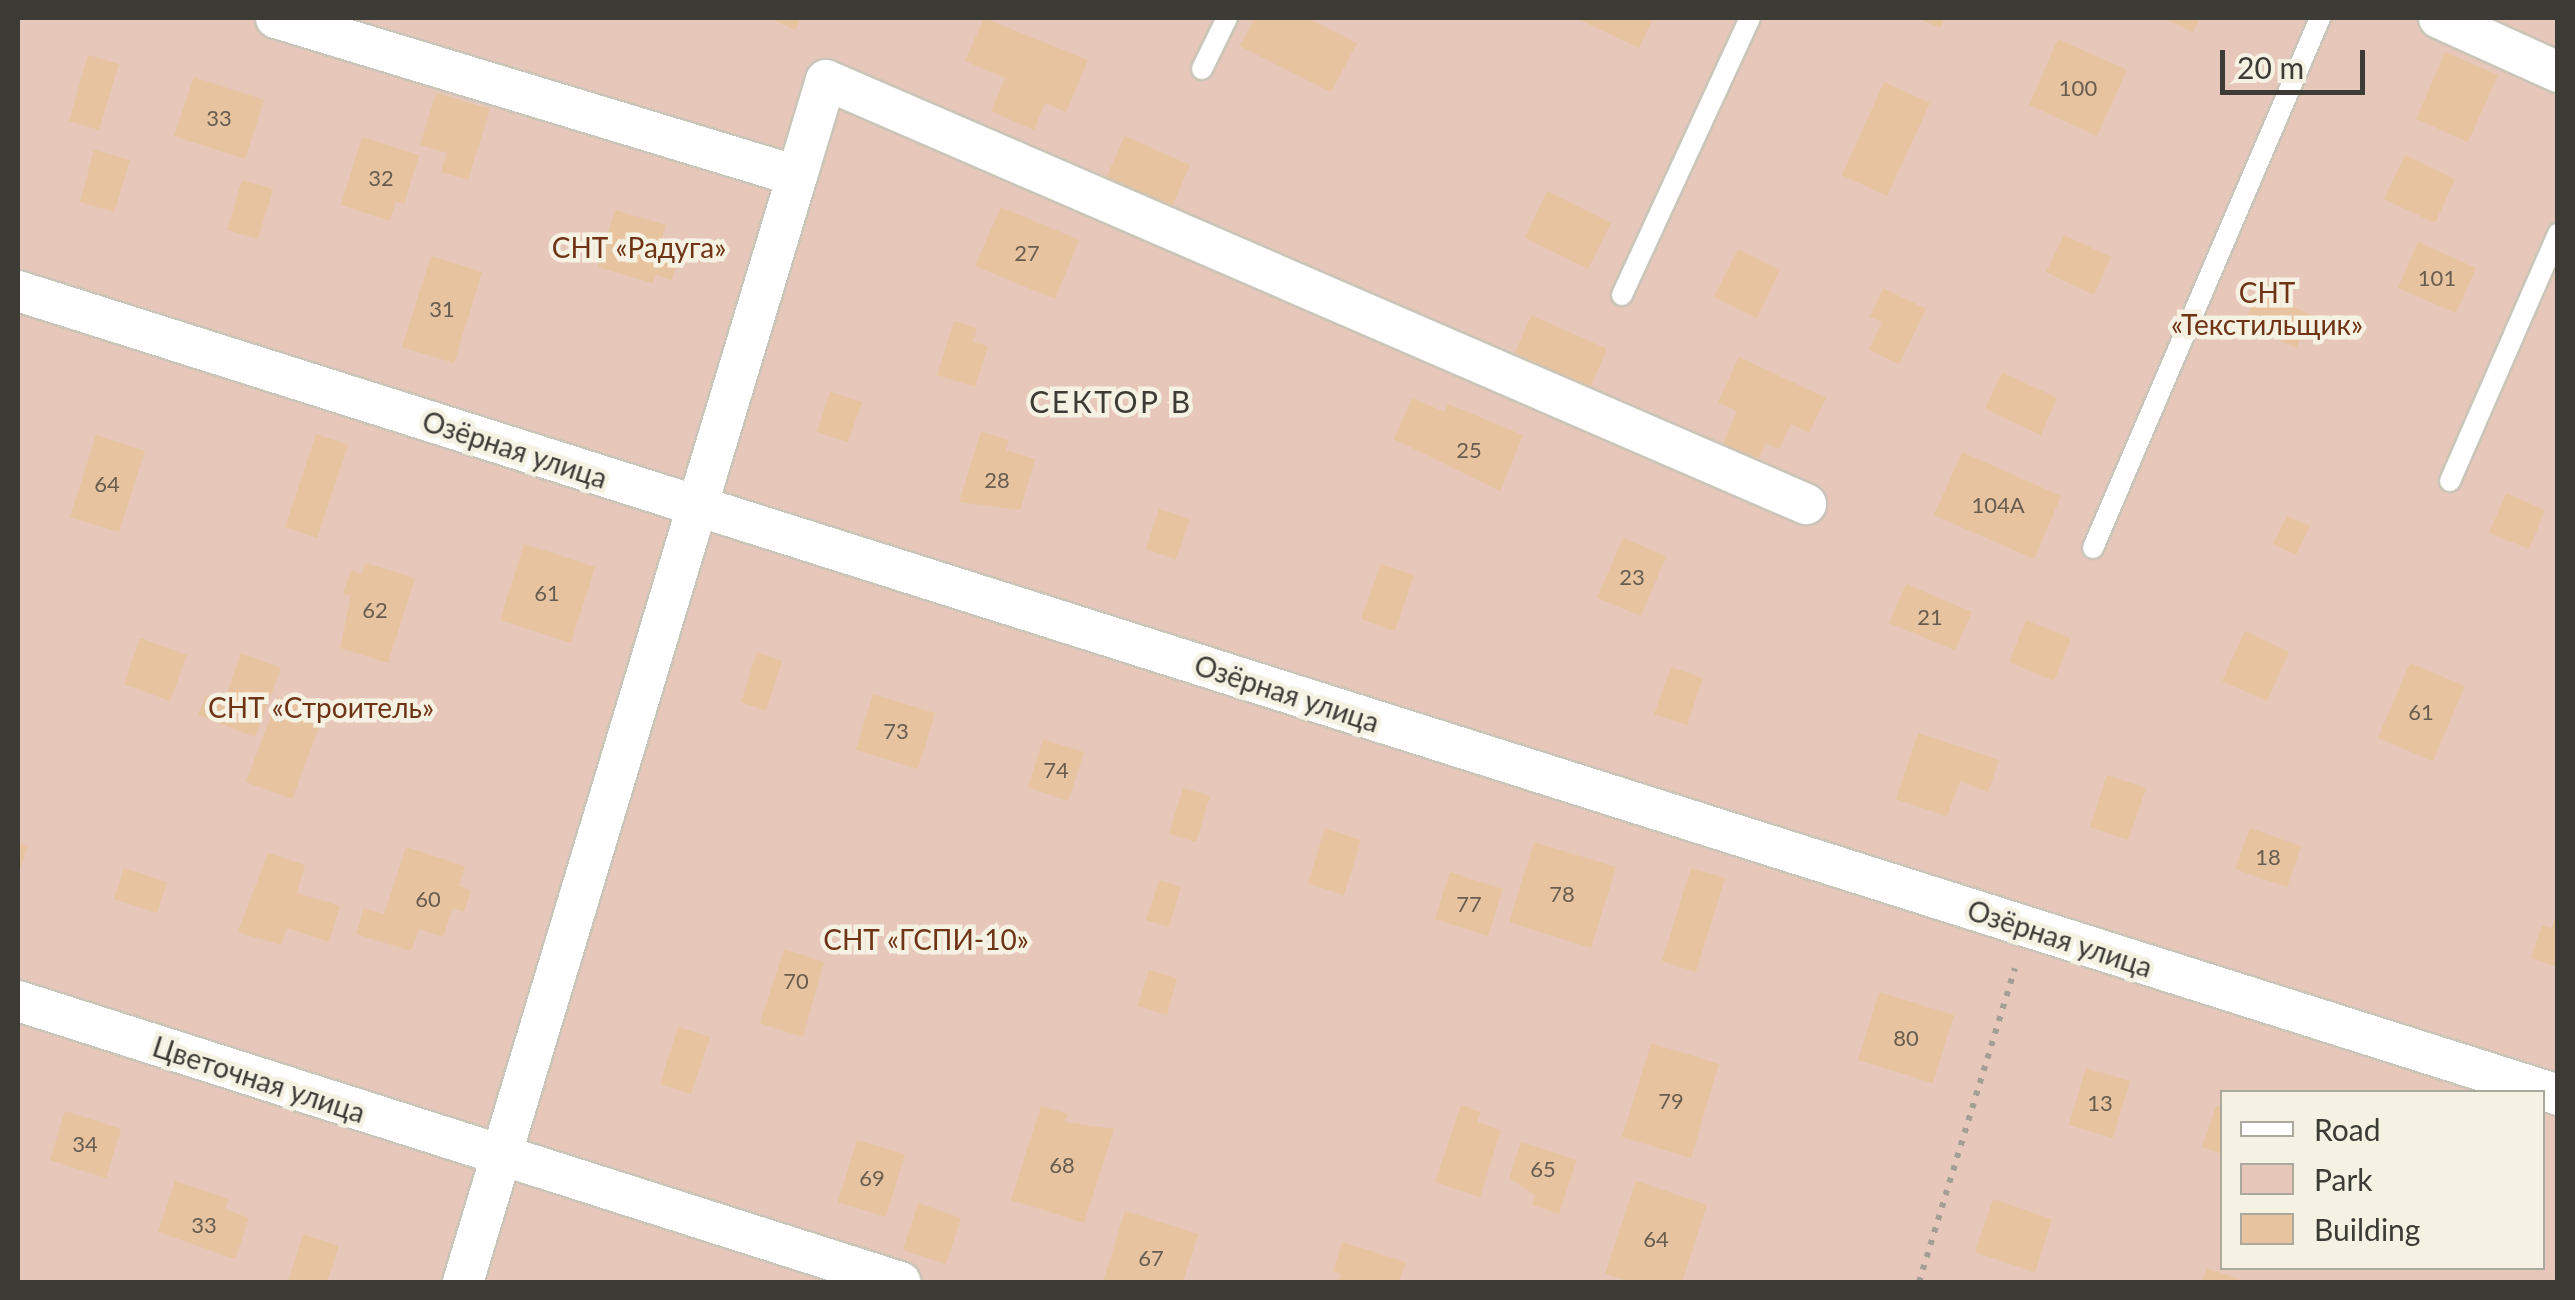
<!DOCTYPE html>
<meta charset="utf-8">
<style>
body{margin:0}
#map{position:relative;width:2575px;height:1300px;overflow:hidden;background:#f5f1e3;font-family:Lato,sans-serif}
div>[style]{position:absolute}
.green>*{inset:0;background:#e6c7b9}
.building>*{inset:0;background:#e7c49f}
.path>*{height:6px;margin-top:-3px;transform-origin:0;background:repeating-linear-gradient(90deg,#a29f95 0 5px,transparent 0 13px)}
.roads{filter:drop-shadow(2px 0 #cac5b8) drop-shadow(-2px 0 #cac5b8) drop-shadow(0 2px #cac5b8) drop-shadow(0 -2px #cac5b8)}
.service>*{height:20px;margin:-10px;padding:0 10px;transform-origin:10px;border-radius:10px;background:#fff}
.minor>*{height:40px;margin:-20px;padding:0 20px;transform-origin:20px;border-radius:20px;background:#fff}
span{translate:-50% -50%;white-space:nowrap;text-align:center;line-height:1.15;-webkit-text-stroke:9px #f5f1e3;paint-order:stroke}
.number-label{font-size:22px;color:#685d50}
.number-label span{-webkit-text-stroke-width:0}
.park-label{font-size:28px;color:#6e3415}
.street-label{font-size:28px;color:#3d3b36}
.neighbourhood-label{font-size:30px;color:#3d3b36;letter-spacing:2.5px}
.frame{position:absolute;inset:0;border:20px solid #3d3b36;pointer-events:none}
.legend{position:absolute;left:2220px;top:1090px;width:325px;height:180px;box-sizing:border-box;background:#f5f1e3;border:2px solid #aba89e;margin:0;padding:12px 18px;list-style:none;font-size:30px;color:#3d3b36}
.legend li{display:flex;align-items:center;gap:20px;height:50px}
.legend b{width:50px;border:2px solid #aba89e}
.scale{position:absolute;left:2220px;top:50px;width:145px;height:45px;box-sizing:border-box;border:5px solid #3d3b36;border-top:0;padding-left:12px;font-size:30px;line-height:35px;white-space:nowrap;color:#3d3b36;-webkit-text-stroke:8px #f5f1e3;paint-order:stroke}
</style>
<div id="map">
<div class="green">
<div style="clip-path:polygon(evenodd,18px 18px,2557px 18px,2557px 1282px,18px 1282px,18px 18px,2222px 1092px,2542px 1092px,2542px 1268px,2222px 1268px,2222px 1092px)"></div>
</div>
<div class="building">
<div style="clip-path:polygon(769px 18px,801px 18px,795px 30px)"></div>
<div style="clip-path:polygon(984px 18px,1088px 60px,1066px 112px,1045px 103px,1034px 130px,991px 111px,1005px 78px,965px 61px)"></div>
<div style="clip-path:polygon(1255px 18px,1307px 18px,1357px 43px,1331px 92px,1240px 46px)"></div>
<div style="clip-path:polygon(1576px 18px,1653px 18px,1639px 48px)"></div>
<div style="clip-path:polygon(1918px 18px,1945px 18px,1940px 28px)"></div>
<div style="clip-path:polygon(2163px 18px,2200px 18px,2193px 32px)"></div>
<div style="clip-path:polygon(2058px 39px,2127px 70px,2097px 136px,2029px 105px)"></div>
<div style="clip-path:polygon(2445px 52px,2498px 75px,2468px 142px,2416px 119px)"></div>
<div style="clip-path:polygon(88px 55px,119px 64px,99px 130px,69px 121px)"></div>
<div style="clip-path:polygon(194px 77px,264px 100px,245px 159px,174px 136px)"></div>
<div style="clip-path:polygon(1884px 82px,1930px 103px,1887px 196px,1842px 175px)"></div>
<div style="clip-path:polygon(436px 93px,490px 109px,468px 180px,441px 172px,447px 153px,420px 145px)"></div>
<div style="clip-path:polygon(1125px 136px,1190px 165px,1170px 211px,1104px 182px)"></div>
<div style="clip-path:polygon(362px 137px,419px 155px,404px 204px,396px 201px,390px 221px,341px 205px)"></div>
<div style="clip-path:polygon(94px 150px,130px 160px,114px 212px,80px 202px)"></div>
<div style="clip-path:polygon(2405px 155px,2455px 179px,2435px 223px,2384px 199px)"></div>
<div style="clip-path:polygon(242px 180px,273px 189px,258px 239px,227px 230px)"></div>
<div style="clip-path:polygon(1547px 191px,1611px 223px,1588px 269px,1525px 238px)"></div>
<div style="clip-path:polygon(1001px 207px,1079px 240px,1055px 299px,975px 266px)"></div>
<div style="clip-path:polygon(615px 210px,666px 225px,659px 248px,680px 254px,672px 280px,656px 275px,653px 283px,598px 267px)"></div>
<div style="clip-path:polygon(2064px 235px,2111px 257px,2094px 295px,2046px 272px)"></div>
<div style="clip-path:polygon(2418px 242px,2476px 268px,2456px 313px,2398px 288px)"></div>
<div style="clip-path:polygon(1738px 249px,1780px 270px,1757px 318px,1714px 297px)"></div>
<div style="clip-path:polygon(431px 256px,482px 272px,454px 363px,402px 347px)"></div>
<div style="clip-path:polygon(1883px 288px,1926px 309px,1899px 364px,1869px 350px,1882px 322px,1870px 317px)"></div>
<div style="clip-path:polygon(2259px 290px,2311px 315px,2296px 348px,2244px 323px)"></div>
<div style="clip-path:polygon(1531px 315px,1607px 349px,1587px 395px,1511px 362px)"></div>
<div style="clip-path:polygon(954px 321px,977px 328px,973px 342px,988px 346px,975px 387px,937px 375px)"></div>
<div style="clip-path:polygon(1739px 357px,1826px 398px,1809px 433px,1791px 424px,1779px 449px,1766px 443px,1756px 464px,1721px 448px,1737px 411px,1718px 402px)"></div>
<div style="clip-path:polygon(2002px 372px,2057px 398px,2041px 435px,1985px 409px)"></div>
<div style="clip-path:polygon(830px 392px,862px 402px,848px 442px,817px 432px)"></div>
<div style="clip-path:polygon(1412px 398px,1445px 412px,1448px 404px,1523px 435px,1500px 491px,1394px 439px)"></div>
<div style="clip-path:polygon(981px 432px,1009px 440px,1006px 450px,1035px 459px,1020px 510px,959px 502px)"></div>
<div style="clip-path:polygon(316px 434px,348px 445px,317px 538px,285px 527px)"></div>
<div style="clip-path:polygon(96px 435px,145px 451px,119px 532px,70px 517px)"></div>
<div style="clip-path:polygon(1962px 452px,2061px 496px,2034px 559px,1934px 515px)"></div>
<div style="clip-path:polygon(2506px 493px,2545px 510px,2529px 549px,2489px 533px)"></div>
<div style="clip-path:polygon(1159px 509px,1190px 519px,1176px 559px,1146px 549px)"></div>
<div style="clip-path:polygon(2287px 516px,2310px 526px,2296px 555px,2273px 544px)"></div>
<div style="clip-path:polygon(1623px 538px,1666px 556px,1641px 616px,1597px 598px)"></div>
<div style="clip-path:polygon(524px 544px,595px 567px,571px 643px,500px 620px)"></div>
<div style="clip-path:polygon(365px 563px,415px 578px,388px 663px,340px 648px,351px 596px,343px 594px,351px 570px,362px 574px)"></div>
<div style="clip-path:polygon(1381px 564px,1414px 575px,1395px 631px,1361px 619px)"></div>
<div style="clip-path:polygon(1906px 584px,1972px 612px,1955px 650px,1889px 623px)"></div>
<div style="clip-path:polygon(2026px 620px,2071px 638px,2054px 681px,2009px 662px)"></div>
<div style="clip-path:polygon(2245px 631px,2289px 652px,2267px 701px,2222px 681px)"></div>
<div style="clip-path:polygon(140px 638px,187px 655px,170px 701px,124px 684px)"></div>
<div style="clip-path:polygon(757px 652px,782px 661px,766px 711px,741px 702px)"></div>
<div style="clip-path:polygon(241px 653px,281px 668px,255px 737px,198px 715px,206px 695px,224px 701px)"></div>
<div style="clip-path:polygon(2410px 663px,2465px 686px,2433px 761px,2378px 738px)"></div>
<div style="clip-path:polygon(1671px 667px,1703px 678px,1687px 725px,1654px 714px)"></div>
<div style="clip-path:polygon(873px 694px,935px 713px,918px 769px,856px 750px)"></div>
<div style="clip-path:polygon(278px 697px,324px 714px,292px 799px,246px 782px)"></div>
<div style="clip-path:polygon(1918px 733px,1999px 760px,1988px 792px,1960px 781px,1947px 816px,1896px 799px)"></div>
<div style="clip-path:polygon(1043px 739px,1084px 752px,1068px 801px,1028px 787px)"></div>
<div style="clip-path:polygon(2107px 775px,2146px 788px,2128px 840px,2090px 827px)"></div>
<div style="clip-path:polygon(1183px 788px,1210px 796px,1196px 842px,1169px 834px)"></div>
<div style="clip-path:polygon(1325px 828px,1361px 840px,1344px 895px,1308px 883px)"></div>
<div style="clip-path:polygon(2250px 828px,2301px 846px,2287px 887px,2235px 869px)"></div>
<div style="clip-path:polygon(18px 842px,28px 846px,18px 875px)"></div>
<div style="clip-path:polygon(1534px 842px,1616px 867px,1591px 948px,1509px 922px)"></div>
<div style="clip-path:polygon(406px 847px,465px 866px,459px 886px,471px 890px,464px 912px,453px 908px,443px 937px,419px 929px,411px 951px,356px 934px,364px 908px,384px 914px)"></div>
<div style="clip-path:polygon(268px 853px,305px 865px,297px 893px,340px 906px,329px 942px,287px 928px,281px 945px,238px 932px)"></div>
<div style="clip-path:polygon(124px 868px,167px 882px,157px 913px,114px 899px)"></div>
<div style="clip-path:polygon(1691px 868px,1725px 878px,1696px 972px,1662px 961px)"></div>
<div style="clip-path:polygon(1450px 872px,1503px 889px,1488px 936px,1435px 919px)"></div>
<div style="clip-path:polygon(1159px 880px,1181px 887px,1169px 927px,1146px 920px)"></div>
<div style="clip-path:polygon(2558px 912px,2558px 967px,2531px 958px,2542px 925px,2551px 928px)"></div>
<div style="clip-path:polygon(784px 949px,824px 962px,803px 1037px,760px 1023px)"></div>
<div style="clip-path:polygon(1149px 970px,1177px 978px,1167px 1015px,1138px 1006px)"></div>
<div style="clip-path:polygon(1879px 992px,1954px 1015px,1933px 1083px,1858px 1060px)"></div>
<div style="clip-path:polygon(678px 1027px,710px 1037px,691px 1094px,660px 1084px)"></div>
<div style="clip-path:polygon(1651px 1043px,1719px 1064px,1691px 1158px,1622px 1137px)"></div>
<div style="clip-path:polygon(2086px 1068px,2130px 1081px,2113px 1138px,2069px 1125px)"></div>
<div style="clip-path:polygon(1461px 1105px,1481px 1112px,1477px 1122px,1501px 1130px,1480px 1197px,1435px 1182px)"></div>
<div style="clip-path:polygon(1041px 1106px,1068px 1114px,1065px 1122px,1114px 1129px,1084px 1223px,1011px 1200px)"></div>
<div style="clip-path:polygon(2216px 1106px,2222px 1108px,2222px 1154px,2202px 1147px)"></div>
<div style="clip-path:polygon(65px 1111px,121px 1129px,106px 1178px,50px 1160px)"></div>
<div style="clip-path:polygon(857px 1140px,905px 1154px,886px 1217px,838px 1202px)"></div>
<div style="clip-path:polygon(1521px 1142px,1577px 1160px,1559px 1214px,1532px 1205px,1535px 1195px,1509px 1178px)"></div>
<div style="clip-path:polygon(175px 1181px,229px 1199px,225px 1209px,249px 1218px,235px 1259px,158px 1232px)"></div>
<div style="clip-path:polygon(1636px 1181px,1707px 1205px,1682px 1282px,1632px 1282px,1605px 1274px)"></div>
<div style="clip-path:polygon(1993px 1199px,2052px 1219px,2035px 1272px,1975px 1252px)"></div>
<div style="clip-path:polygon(918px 1203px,961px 1218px,946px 1264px,903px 1250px)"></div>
<div style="clip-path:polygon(1125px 1211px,1198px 1234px,1183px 1282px,1103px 1282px)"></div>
<div style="clip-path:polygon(303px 1234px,339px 1246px,327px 1282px,288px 1282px)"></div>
<div style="clip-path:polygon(1342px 1242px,1406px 1262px,1399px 1282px,1338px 1282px,1341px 1274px,1333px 1271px)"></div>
<div style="clip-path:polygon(2207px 1268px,2247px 1282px,2202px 1282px)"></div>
</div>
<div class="path">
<div style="left:1919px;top:1282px;width:328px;rotate:-73deg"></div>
</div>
<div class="roads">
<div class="service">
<div style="left:1202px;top:69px;width:57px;rotate:-63.9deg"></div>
<div style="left:1622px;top:295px;width:305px;rotate:-65.2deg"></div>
<div style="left:2450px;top:481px;width:270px;rotate:-66.4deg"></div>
<div style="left:2093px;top:548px;width:577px;rotate:-66.81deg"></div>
</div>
<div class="minor">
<div style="left:276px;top:18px;width:544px;rotate:16.87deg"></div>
<div style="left:797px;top:176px;width:1155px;rotate:106.8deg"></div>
<div style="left:2439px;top:18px;width:131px;rotate:24.4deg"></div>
<div style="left:797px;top:176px;width:100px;rotate:-73.2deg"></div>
<div style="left:826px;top:80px;width:1068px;rotate:23.4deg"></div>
<div style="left:18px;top:291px;width:2664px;rotate:17.56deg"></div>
<div style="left:18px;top:1001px;width:926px;rotate:17.67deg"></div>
</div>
</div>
<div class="number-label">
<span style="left:2078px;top:88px">100</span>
<span style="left:219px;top:118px">33</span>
<span style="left:381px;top:178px">32</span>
<span style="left:1027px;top:253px">27</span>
<span style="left:2437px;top:278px">101</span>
<span style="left:442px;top:309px">31</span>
<span style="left:1469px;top:450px">25</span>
<span style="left:997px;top:480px">28</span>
<span style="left:107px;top:484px">64</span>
<span style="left:1998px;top:505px">104А</span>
<span style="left:1632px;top:577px">23</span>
<span style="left:547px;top:593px">61</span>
<span style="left:375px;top:610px">62</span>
<span style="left:1930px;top:617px">21</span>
<span style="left:2421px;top:712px">61</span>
<span style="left:896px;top:731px">73</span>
<span style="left:1056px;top:770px">74</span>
<span style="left:2268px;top:857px">18</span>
<span style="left:1562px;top:894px">78</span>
<span style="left:428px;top:899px">60</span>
<span style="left:1469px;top:904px">77</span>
<span style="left:796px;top:981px">70</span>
<span style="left:1906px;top:1038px">80</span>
<span style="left:1671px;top:1101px">79</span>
<span style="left:2100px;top:1103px">13</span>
<span style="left:85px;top:1144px">34</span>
<span style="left:1062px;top:1165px">68</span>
<span style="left:1543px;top:1169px">65</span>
<span style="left:872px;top:1178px">69</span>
<span style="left:204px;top:1225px">33</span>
<span style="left:1656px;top:1239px">64</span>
<span style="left:1151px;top:1258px">67</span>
</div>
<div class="park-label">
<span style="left:639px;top:247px">СНТ «Радуга»</span>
<span style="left:2267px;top:308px">СНТ<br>«Текстильщик»</span>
<span style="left:321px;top:707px">СНТ «Строитель»</span>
<span style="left:926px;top:939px">СНТ «ГСПИ-10»</span>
</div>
<div class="street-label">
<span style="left:515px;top:449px;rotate:18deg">Озёрная улица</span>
<span style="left:1287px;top:693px;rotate:18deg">Озёрная улица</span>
<span style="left:2060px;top:938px;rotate:18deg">Озёрная улица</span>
<span style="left:259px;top:1079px;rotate:18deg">Цветочная улица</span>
</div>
<div class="neighbourhood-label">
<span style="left:1111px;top:401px">СЕКТОР В</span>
</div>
<div class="frame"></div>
<ul class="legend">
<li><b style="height:12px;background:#fff"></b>Road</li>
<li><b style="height:28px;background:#e6c7b9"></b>Park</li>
<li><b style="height:28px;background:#e7c49f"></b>Building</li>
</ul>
<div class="scale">20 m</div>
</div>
